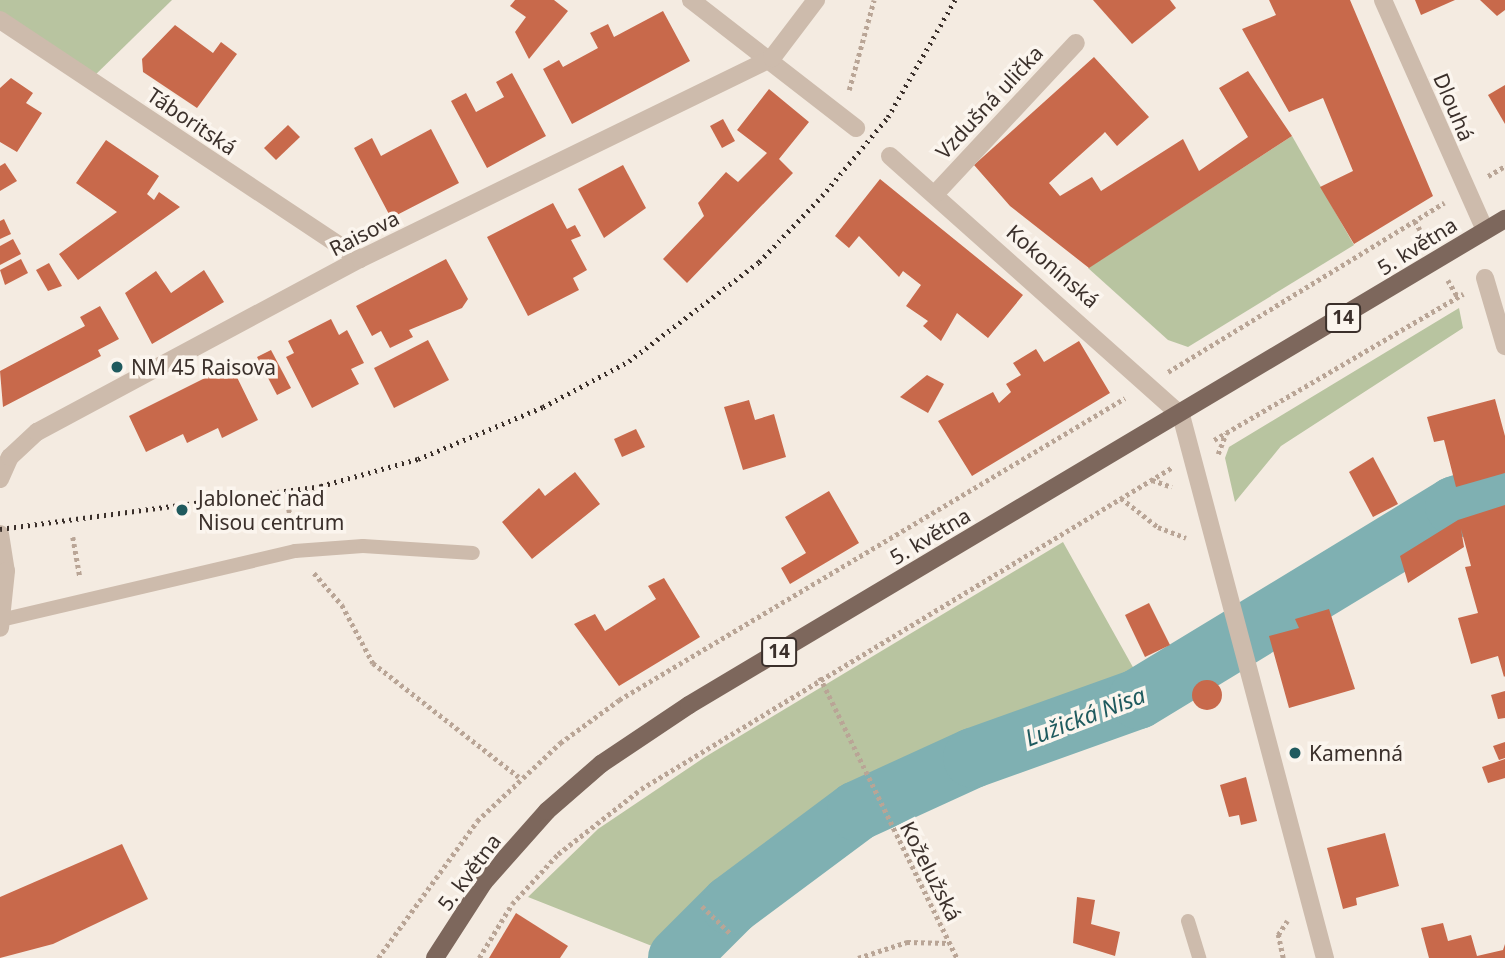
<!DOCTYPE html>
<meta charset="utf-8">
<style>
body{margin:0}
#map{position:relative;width:1505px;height:958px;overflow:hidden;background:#f4ebe1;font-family:"Noto Sans",sans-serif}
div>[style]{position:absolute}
.green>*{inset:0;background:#b8c4a0}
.river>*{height:60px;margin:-30px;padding:0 30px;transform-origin:30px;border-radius:30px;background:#7fb0b2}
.building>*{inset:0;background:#c8694b}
.round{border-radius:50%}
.path>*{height:4.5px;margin-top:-2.25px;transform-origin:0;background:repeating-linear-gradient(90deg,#b9a596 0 3.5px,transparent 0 7px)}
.lane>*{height:14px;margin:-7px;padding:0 7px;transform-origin:7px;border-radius:7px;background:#cdbbac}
.street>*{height:18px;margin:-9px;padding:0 9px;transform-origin:9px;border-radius:9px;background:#cdbbac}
.primary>*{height:18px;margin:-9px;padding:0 9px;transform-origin:9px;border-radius:9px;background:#7d675c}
.rail>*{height:5px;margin-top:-2.5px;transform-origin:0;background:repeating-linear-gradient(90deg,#3b302b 0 2px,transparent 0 7px)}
.dots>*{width:19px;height:19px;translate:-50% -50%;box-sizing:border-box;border:4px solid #fbf5ee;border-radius:50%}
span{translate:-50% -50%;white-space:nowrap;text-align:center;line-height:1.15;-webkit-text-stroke:7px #fbf5ee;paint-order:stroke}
.shield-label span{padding:2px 5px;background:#fbf5ee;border:2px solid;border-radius:5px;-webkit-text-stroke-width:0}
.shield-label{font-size:19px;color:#3b302b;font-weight:700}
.street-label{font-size:21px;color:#3b302b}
.poi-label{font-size:21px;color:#3b302b}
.left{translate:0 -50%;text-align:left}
.water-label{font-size:23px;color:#1f5a5e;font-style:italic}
</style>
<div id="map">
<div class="green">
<div style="clip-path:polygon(0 0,172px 0,90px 80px,0 20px)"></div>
<div style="clip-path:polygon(1292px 136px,1354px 245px,1188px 347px,1168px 340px,1088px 268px)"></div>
<div style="clip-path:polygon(1459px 308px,1463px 328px,1281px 446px,1235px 502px,1225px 458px,1229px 447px)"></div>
<div style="clip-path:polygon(1063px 542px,1139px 678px,860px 783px,657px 948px,528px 897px,598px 829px,705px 757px)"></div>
</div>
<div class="river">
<div style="left:678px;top:958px;width:75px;rotate:-45deg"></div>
<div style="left:731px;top:905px;width:157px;rotate:-36.7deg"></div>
<div style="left:857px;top:811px;width:128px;rotate:-24.6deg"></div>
<div style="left:973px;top:758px;width:175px;rotate:-19.7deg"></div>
<div style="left:1138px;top:699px;width:371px;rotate:-31.3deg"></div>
<div style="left:1455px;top:506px;width:52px;rotate:-17.7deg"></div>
</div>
<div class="building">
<div style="clip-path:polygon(515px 0,554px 0,568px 11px,529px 59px,515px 32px,526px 17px,510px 6px)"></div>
<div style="clip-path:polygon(1093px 0,1170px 0,1176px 8px,1132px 44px)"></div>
<div style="clip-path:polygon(1269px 0,1350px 0,1433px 196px,1354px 244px,1320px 187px,1353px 171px,1323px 98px,1289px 112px,1242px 29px,1276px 15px)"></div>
<div style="clip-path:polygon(1415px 0,1455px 0,1421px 15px)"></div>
<div style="clip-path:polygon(1480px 0,1505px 0,1505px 10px,1497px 16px)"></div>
<div style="clip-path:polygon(663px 11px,690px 61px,572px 124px,543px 69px,559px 60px,563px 67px,598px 48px,590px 33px,608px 24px,614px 37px)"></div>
<div style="clip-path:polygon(175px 25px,213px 53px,221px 42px,237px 54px,197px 108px,143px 72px,142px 59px)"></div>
<div style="clip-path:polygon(1094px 57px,1149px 117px,1117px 146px,1105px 132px,1100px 137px,1049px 183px,1060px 196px,1092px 177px,1101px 191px,1183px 139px,1199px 171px,1248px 137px,1219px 88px,1248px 71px,1292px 136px,1089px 268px,1010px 206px,974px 165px)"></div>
<div style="clip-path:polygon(512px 73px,546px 136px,487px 168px,451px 101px,466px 93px,476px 112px,504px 97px,496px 82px)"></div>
<div style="clip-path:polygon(11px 78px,33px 93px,26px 103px,42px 113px,17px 152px,0 142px,0 88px)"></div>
<div style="clip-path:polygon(1505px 85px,1505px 124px,1488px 95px)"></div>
<div style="clip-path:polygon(769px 89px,809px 122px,779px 159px,793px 173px,687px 283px,663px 259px,704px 216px,698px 203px,726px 172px,738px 182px,767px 153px,737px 130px)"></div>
<div style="clip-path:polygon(723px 119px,735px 141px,722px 148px,710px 126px)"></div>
<div style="clip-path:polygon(288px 125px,300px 137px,276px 160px,264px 148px)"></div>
<div style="clip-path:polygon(431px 129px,459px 183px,391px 218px,354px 148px,372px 138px,381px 156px)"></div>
<div style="clip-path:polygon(106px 140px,159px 176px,147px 194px,154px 200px,159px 192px,180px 207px,78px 280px,59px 254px,117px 212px,76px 183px)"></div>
<div style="clip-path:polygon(5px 163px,17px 181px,0 191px,0 166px)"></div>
<div style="clip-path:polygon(623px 165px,646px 208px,604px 238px,578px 189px)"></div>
<div style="clip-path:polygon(880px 179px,1023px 295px,988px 338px,957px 313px,941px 341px,923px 326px,928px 321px,906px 306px,921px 285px,903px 271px,899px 277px,859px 236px,849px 248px,835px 236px)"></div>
<div style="clip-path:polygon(553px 203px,567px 229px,575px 225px,581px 236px,571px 240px,587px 270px,573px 278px,579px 290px,528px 316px,487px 237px)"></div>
<div style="clip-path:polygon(4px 219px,11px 234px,0 239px,0 221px)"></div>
<div style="clip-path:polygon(13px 239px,21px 254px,0 265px,0 246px)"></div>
<div style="clip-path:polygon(21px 259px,28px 273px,5px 285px,0 270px)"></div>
<div style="clip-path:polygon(446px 259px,468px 299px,462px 308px,409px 330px,413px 337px,390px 348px,381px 331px,372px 336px,356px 306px)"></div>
<div style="clip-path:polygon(49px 263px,62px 286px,48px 291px,36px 270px)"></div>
<div style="clip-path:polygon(204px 270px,224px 302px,152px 344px,125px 293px,156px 271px,171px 293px)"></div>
<div style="clip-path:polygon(100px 306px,119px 339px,98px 350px,101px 356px,3px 407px,0 371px,85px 326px,80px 317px)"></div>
<div style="clip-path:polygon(331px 319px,339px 335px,347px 330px,364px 363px,351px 369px,359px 384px,312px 408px,286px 357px,294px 353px,288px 341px)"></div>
<div style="clip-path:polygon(428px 340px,449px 380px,394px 408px,374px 368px)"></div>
<div style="clip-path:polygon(1079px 341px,1110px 393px,972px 476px,938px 421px,993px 392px,999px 403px,1011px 392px,1006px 384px,1021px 375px,1013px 363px,1036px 349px,1044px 362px)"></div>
<div style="clip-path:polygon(271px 350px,291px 388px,277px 395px,257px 357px)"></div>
<div style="clip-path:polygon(231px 365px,258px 420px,222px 438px,218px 428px,187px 443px,183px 434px,146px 452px,129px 416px)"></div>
<div style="clip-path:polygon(927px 375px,944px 384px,928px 413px,900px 397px)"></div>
<div style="clip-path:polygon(1495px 399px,1505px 436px,1505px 473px,1456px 487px,1444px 440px,1434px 442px,1427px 417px)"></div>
<div style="clip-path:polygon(749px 400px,755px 420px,774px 414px,786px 457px,743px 470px,724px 407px)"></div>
<div style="clip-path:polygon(636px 429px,645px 447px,622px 457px,614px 439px)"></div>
<div style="clip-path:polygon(1373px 457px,1398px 504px,1373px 517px,1349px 472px)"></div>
<div style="clip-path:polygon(575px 472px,600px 504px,532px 559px,502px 522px,539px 488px,545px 496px)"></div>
<div style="clip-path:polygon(829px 491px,859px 543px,790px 584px,781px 568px,806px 553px,785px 517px)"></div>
<div style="clip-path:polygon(1505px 505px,1505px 676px,1504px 677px,1498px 656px,1471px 664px,1458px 618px,1478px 613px,1465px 567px,1471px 566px,1461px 529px,1464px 547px,1408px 583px,1400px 556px,1458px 520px)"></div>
<div style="clip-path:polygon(664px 578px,700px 637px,619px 686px,574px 624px,595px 614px,605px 631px,656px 599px,648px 586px)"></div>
<div style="clip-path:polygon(1149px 603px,1170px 645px,1145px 657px,1125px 615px)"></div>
<div style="clip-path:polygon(1329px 609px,1355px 689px,1289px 708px,1269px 636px,1299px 628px,1295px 619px)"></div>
<div class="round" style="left:1192px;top:680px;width:30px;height:30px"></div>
<div style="clip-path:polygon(1505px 691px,1505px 718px,1498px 719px,1491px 695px)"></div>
<div style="clip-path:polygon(1505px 742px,1505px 758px,1499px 760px,1493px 746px)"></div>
<div style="clip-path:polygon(1505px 759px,1505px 778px,1488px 783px,1482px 767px)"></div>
<div style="clip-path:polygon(1246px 777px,1257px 821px,1241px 825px,1239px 815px,1229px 817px,1220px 785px)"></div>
<div style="clip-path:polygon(1385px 833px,1399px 886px,1356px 898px,1357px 905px,1343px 909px,1327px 848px)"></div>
<div style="clip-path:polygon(122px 844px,148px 899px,53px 944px,0 958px,0 897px)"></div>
<div style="clip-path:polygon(1077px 897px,1095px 900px,1091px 924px,1120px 932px,1115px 956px,1073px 943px)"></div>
<div style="clip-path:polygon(516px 913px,568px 946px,560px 958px,489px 958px)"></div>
<div style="clip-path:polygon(1443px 923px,1448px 941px,1471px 935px,1477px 956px,1503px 950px,1505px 944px,1505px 958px,1429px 958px,1421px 928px)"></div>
</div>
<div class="path">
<div style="left:849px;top:90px;width:93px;rotate:-74.5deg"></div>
<div style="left:1488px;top:176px;width:20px;rotate:-30deg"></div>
<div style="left:1415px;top:221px;width:20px;rotate:60deg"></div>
<div style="left:1448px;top:280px;width:20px;rotate:60deg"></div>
<div style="left:1168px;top:372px;width:324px;rotate:-31.5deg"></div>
<div style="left:1214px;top:440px;width:289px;rotate:-30.4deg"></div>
<div style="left:1218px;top:454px;width:22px;rotate:-69deg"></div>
<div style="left:1152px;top:480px;width:21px;rotate:19deg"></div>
<div style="left:1121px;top:498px;width:47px;rotate:38.1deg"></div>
<div style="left:1158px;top:527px;width:30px;rotate:21deg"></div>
<div style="left:289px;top:509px;width:20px;rotate:81deg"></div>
<div style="left:73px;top:537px;width:41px;rotate:80.1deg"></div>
<div style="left:314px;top:573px;width:43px;rotate:48.8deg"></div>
<div style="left:342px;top:605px;width:66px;rotate:61.9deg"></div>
<div style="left:373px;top:663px;width:185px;rotate:38deg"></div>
<div style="left:820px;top:677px;width:313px;rotate:64deg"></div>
<div style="left:702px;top:906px;width:40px;rotate:44deg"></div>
<div style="left:378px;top:958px;width:169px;rotate:-54.1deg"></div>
<div style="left:477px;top:821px;width:114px;rotate:-43.2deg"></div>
<div style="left:560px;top:743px;width:73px;rotate:-36.1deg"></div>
<div style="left:619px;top:700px;width:589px;rotate:-30.83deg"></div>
<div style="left:479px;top:958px;width:63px;rotate:-58.6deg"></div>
<div style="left:512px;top:904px;width:68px;rotate:-47.4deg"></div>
<div style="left:558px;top:854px;width:105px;rotate:-38.1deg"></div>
<div style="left:641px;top:789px;width:620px;rotate:-31.2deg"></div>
<div style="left:858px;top:958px;width:52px;rotate:-18.1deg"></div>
<div style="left:907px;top:942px;width:42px;rotate:1.4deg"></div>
<div style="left:1283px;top:958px;width:24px;rotate:-102deg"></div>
<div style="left:1278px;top:935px;width:17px;rotate:-57deg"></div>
</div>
<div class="lane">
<div style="left:1px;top:620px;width:302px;rotate:-13.2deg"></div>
<div style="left:295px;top:551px;width:68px;rotate:-4.2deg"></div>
<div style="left:363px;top:546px;width:110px;rotate:3.6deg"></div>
<div style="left:1188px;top:921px;width:39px;rotate:73deg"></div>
</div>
<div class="street">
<div style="left:691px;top:0;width:209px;rotate:37.8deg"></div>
<div style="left:1383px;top:0;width:252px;rotate:66.1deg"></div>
<div style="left:0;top:20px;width:432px;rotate:33.6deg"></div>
<div style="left:890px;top:156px;width:390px;rotate:41.7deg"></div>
<div style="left:1181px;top:415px;width:562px;rotate:75.15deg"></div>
<div style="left:936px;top:193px;width:205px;rotate:-47deg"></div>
<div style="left:1485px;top:278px;width:71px;rotate:73.6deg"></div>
<div style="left:0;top:479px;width:24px;rotate:-66deg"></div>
<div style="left:10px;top:457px;width:37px;rotate:-43deg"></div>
<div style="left:37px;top:432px;width:366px;rotate:-28.2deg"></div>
<div style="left:360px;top:259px;width:458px;rotate:-26deg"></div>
<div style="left:772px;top:58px;width:73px;rotate:-52.8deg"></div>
<div style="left:0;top:534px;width:37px;rotate:81deg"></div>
<div style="left:6px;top:571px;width:57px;rotate:96deg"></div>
</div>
<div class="primary">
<div style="left:435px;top:958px;width:90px;rotate:-57.2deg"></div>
<div style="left:484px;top:882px;width:95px;rotate:-48.4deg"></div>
<div style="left:547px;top:811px;width:72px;rotate:-41deg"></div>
<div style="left:601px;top:764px;width:106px;rotate:-33.8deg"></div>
<div style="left:689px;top:705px;width:950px;rotate:-30.78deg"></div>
</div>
<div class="rail">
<div style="left:0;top:529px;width:324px;rotate:-7.6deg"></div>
<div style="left:321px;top:486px;width:101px;rotate:-15.6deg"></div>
<div style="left:418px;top:459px;width:135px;rotate:-22.6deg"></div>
<div style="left:543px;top:407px;width:98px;rotate:-28.1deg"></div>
<div style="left:629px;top:361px;width:163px;rotate:-37.3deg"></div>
<div style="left:759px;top:262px;width:91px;rotate:-46.3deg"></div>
<div style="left:822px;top:196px;width:103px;rotate:-50.1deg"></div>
<div style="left:888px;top:117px;width:135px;rotate:-60.2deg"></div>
</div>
<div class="dots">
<div style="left:117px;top:367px;background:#1f5a5e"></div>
<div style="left:182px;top:510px;background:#1f5a5e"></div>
<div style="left:1295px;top:753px;background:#1f5a5e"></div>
</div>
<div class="shield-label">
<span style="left:1343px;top:318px">14</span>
<span style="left:779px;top:652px">14</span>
</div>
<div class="street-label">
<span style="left:989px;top:102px;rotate:-47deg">Vzdušná ulička</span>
<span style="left:1454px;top:107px;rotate:67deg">Dlouhá</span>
<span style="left:192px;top:121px;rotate:34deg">Táboritská</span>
<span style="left:364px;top:233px;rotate:-27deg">Raisova</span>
<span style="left:1417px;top:246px;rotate:-32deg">5. května</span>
<span style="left:1053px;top:266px;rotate:41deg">Kokonínská</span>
<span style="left:930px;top:536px;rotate:-31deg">5. května</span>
<span style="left:931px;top:871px;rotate:63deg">Koželužská</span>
<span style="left:469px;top:872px;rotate:-53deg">5. května</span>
</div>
<div class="poi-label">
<span class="left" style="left:131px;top:367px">NM 45 Raisova</span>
<span class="left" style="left:198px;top:510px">Jablonec nad<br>Nisou centrum</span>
<span class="left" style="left:1309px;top:753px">Kamenná</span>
</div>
<div class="water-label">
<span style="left:1085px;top:716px;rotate:-21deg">Lužická Nisa</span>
</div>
</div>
